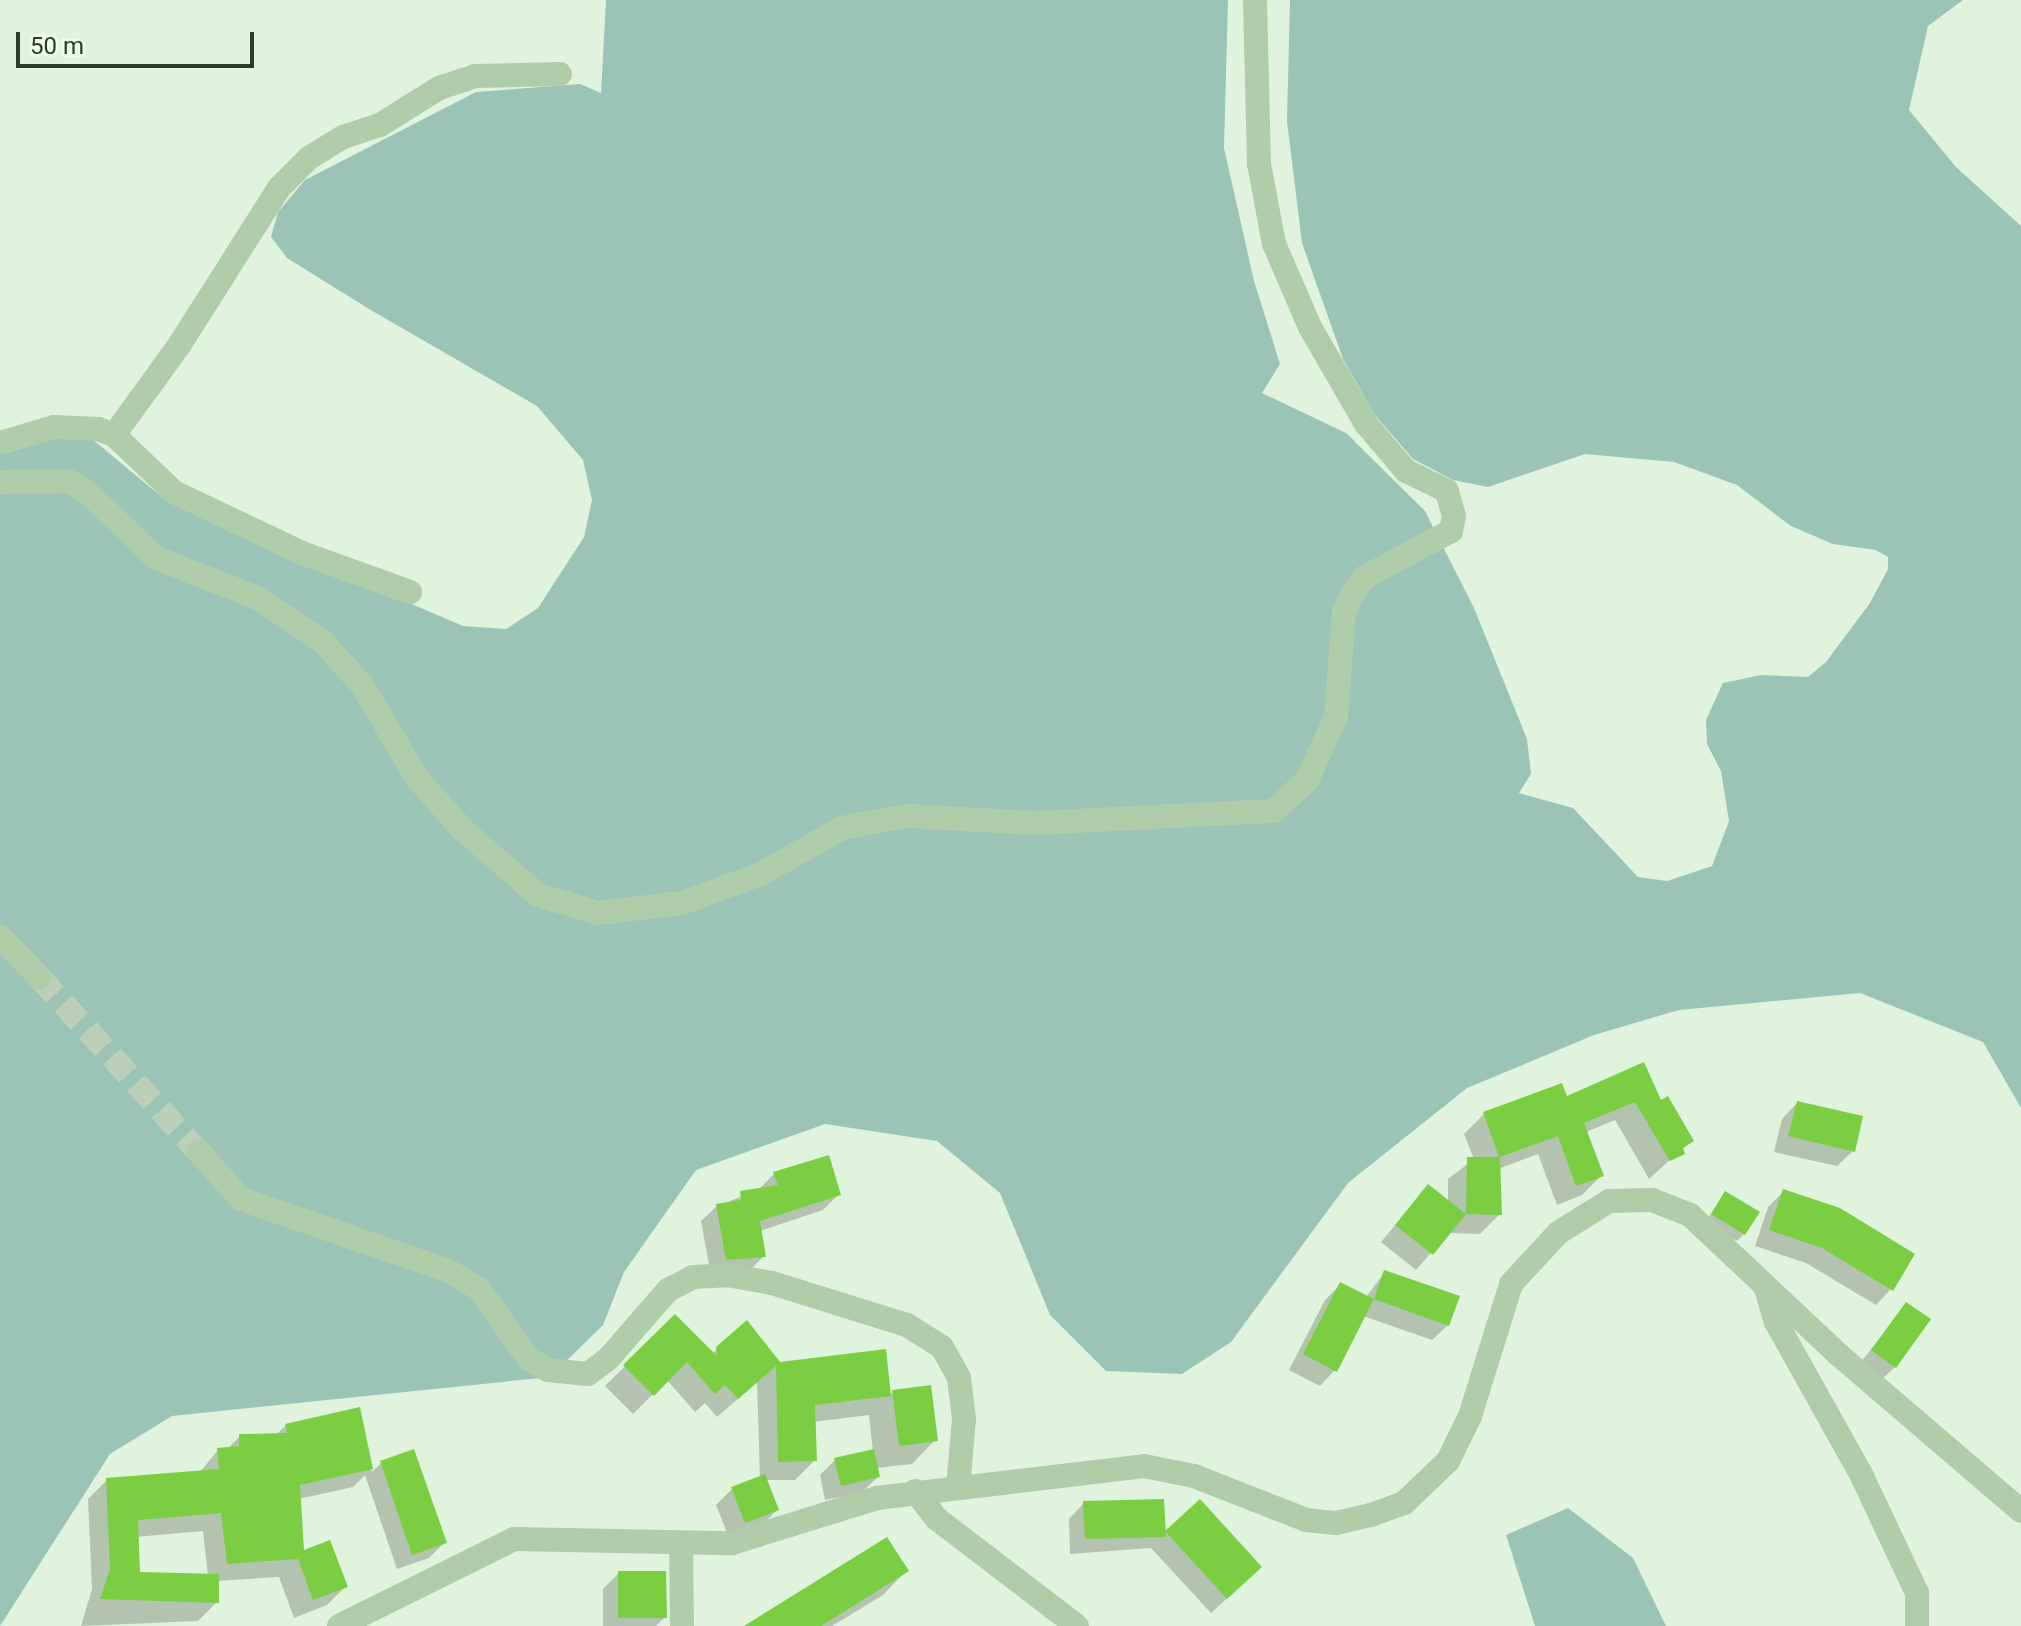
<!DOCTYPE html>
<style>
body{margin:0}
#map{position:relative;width:2021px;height:1626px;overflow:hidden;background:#e0f4dd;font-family:Roboto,sans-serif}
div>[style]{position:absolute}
.green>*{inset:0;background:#9bc4b7}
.shadow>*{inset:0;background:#0003}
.building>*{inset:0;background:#7bcd42}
.street-tunnel>*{height:24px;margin-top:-12px;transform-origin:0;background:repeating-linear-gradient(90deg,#bccfb9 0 24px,transparent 0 36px)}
.street>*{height:24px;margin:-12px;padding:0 12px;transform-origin:12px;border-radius:12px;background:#afcda8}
span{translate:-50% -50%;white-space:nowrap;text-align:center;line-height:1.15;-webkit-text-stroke:6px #ecfbe9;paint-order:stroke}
.scale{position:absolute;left:16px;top:32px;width:238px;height:36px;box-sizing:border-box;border:4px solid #2e3928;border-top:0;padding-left:10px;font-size:24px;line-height:28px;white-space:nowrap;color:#2e3928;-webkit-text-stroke:6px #ecfbe9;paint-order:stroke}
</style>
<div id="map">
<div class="green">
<div style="clip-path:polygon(606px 0,1228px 0,1224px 148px,1254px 281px,1280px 364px,1262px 393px,1346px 433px,1425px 511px,1474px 608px,1527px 739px,1531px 774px,1519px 793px,1573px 808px,1638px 877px,1667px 881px,1712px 866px,1729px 821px,1721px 771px,1707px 744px,1706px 720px,1723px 683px,1761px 675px,1808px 677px,1826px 662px,1870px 603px,1888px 569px,1888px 557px,1876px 550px,1833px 544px,1791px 526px,1737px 485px,1674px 462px,1585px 454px,1488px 487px,1453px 480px,1413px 459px,1374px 414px,1343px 359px,1302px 243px,1287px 121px,1290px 0,1963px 0,1928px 26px,1909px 110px,1956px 167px,2021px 226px,2021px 1108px,1983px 1042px,1860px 993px,1679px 1010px,1594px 1035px,1467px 1088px,1348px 1183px,1231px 1342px,1182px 1374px,1106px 1371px,1050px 1315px,1000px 1193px,937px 1141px,825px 1124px,696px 1170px,624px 1272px,603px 1325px,550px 1377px,172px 1416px,110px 1454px,0 1626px,0 454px,69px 435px,92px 439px,162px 497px,463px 626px,506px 629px,538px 608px,584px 537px,592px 500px,583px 460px,537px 406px,369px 309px,287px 258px,271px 237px,278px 212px,305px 180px,476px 92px,580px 84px,601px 93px)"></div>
<div style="clip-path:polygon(1568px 1508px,1633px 1558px,1666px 1626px,1535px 1626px,1506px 1535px)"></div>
</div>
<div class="shadow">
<div style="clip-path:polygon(1565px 1098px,1660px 1103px,1692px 1140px,1649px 1179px,1615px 1120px,1586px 1132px,1602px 1175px,1582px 1195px,1557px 1205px,1538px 1154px,1498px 1169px,1500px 1214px,1480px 1234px,1448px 1233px,1416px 1270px,1381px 1242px,1428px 1186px,1448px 1202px,1448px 1179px,1474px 1159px,1464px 1134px,1484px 1114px)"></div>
<div style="clip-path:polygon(1797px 1103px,1853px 1151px,1837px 1166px,1774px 1152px,1782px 1119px)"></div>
<div style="clip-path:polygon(774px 1174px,839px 1194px,823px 1210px,760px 1231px,764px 1256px,748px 1272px,711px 1275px,701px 1221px,717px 1206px,758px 1190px)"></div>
<div style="clip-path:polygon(1784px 1191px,1891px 1289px,1876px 1305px,1806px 1263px,1755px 1246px,1768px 1207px)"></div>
<div style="clip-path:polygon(1725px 1194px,1744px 1234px,1737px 1241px,1705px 1222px)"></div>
<div style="clip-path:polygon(1385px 1272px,1448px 1325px,1432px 1340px,1363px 1316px,1335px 1370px,1320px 1386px,1289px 1370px,1325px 1300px,1340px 1285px,1366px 1297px)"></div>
<div style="clip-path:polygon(1906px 1305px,1895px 1367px,1879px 1382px,1857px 1367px)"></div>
<div style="clip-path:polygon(671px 1321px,712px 1354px,746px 1323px,780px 1364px,889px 1396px,893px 1392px,935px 1440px,912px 1464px,876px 1468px,878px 1477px,862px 1492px,825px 1500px,820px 1475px,835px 1460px,873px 1452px,869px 1415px,813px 1422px,815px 1460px,795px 1480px,765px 1480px,777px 1510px,761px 1526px,729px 1538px,716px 1505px,732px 1489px,760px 1478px,757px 1382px,717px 1417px,705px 1403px,695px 1412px,667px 1380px,633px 1414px,605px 1386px)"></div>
<div style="clip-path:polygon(evenodd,359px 1410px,372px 1472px,381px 1463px,445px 1542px,429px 1558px,397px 1569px,365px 1475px,353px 1487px,299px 1499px,302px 1553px,345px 1587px,327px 1605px,294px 1618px,279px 1577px,217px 1581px,217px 1602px,198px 1621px,81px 1626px,92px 1589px,88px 1499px,107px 1480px,200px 1472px,218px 1450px,227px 1449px,240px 1436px,276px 1435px,286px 1425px,359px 1410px,203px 1531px,208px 1576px,138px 1574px,136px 1537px,203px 1531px)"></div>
<div style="clip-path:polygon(1200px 1502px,1244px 1583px,1211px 1613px,1151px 1548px,1070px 1554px,1069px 1519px,1084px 1503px,1163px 1535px)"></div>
<div style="clip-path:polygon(906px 1571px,883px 1595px,832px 1626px,755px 1626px)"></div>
<div style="clip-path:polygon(619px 1573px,665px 1617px,656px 1626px,603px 1626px,603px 1589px)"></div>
</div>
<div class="building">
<div style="clip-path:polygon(1644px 1062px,1661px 1100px,1668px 1096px,1694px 1141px,1683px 1148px,1685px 1154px,1670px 1161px,1635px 1102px,1584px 1123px,1604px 1176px,1576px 1186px,1558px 1136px,1500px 1157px,1502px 1215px,1466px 1214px,1467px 1157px,1499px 1157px,1483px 1112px,1562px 1083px,1567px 1096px)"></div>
<div style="clip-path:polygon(1797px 1101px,1863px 1116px,1855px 1152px,1788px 1136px)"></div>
<div style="clip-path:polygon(829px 1155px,841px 1195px,760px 1221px,766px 1257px,726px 1260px,716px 1204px,741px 1200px,740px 1191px,778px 1185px,773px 1172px)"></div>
<div style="clip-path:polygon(1428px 1184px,1466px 1214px,1433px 1255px,1395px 1225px)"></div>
<div style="clip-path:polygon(1783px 1189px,1840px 1208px,1915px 1254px,1893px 1291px,1822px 1248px,1769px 1230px)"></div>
<div style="clip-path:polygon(1725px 1191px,1760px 1212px,1745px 1235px,1711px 1214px)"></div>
<div style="clip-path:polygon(1384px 1270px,1460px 1296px,1449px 1326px,1374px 1299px)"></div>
<div style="clip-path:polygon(1340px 1282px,1374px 1299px,1337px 1372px,1303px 1354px)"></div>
<div style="clip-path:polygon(1906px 1302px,1931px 1319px,1896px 1368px,1871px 1350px)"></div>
<div style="clip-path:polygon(675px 1314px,717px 1356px,716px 1347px,747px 1320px,780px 1362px,886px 1349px,891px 1396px,815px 1405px,817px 1461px,778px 1462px,776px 1366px,738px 1399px,725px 1385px,715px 1394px,687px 1362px,654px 1396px,623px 1365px)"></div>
<div style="clip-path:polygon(931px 1385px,938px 1441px,899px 1446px,892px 1390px)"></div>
<div style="clip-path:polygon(360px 1407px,373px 1469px,300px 1485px,304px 1550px,330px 1540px,348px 1587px,313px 1600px,298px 1559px,227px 1564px,221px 1513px,138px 1520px,140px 1572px,219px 1574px,219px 1603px,100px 1599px,110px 1569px,106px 1478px,219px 1469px,217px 1448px,239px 1446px,239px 1434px,287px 1433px,285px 1424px)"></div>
<div style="clip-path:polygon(414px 1449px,447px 1543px,412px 1555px,380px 1461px)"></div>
<div style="clip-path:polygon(874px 1449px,880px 1477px,841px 1486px,834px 1458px)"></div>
<div style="clip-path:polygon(765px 1474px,779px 1510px,745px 1523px,731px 1487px)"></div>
<div style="clip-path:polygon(1164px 1499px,1166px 1537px,1085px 1539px,1083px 1501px)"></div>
<div style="clip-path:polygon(1200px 1499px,1262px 1567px,1227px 1599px,1165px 1531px)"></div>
<div style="clip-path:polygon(887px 1537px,909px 1571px,821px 1626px,744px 1626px)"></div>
<div style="clip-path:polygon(618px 1571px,666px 1571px,667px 1618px,618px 1618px)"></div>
</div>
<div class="street-tunnel">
<div style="left:39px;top:977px;width:237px;rotate:47.6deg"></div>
</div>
<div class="street">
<div style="left:114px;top:435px;width:112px;rotate:-54deg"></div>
<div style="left:180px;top:344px;width:185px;rotate:-57.6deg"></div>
<div style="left:279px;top:188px;width:42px;rotate:-45deg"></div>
<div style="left:309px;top:158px;width:40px;rotate:-32deg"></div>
<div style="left:343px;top:137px;width:39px;rotate:-18deg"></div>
<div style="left:380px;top:125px;width:70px;rotate:-32.1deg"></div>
<div style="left:439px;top:88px;width:38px;rotate:-18deg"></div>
<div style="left:475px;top:76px;width:85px;rotate:-1.3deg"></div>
<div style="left:0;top:443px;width:56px;rotate:-16.5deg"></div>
<div style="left:54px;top:427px;width:44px;rotate:2.6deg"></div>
<div style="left:98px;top:429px;width:17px;rotate:21deg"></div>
<div style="left:114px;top:435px;width:83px;rotate:43.5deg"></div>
<div style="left:174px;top:492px;width:142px;rotate:25.5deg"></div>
<div style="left:302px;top:553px;width:115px;rotate:19.9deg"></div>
<div style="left:0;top:482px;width:68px;rotate:-0.8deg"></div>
<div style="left:68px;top:481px;width:21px;rotate:29deg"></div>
<div style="left:86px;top:491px;width:97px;rotate:43.7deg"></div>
<div style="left:156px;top:558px;width:110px;rotate:21.4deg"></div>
<div style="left:258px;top:598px;width:77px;rotate:33.9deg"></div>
<div style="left:322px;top:641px;width:59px;rotate:47.7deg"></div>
<div style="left:362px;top:685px;width:108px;rotate:59.4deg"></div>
<div style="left:417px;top:778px;width:69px;rotate:48.5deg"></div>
<div style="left:463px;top:830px;width:99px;rotate:40.9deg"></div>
<div style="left:538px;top:895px;width:63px;rotate:16.7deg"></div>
<div style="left:598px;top:913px;width:85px;rotate:-6.8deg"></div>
<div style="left:682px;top:903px;width:84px;rotate:-20.2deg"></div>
<div style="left:761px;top:874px;width:93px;rotate:-29.6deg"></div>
<div style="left:842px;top:828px;width:66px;rotate:-10.5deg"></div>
<div style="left:907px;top:816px;width:129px;rotate:3.1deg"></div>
<div style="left:1036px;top:823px;width:238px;rotate:-2.9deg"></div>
<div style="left:1274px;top:811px;width:45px;rotate:-43.2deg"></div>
<div style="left:1307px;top:780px;width:69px;rotate:-65.3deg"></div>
<div style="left:1336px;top:717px;width:105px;rotate:-85.6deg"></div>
<div style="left:1344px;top:612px;width:17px;rotate:-66deg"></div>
<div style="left:1351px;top:596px;width:22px;rotate:-56deg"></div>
<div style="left:1363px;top:578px;width:100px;rotate:-28.1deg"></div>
<div style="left:1451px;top:531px;width:15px;rotate:-79deg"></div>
<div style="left:1454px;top:516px;width:26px;rotate:-106deg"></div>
<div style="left:1447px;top:491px;width:46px;rotate:-154deg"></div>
<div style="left:1406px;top:471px;width:62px;rotate:-130.4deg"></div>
<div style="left:1366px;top:424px;width:112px;rotate:-120deg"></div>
<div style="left:1310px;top:327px;width:90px;rotate:-113.4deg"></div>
<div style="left:1274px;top:244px;width:81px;rotate:-100.6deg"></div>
<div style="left:1259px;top:164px;width:164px;rotate:-91.4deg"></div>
<div style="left:0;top:936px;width:57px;rotate:46.4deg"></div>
<div style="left:199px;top:1152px;width:63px;rotate:48.2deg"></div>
<div style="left:241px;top:1199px;width:220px;rotate:19.1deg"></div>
<div style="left:449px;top:1271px;width:35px;rotate:31deg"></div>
<div style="left:479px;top:1289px;width:86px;rotate:54.5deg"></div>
<div style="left:529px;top:1359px;width:22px;rotate:30deg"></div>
<div style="left:548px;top:1370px;width:40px;rotate:5.7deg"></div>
<div style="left:588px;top:1374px;width:25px;rotate:-37deg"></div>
<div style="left:608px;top:1359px;width:91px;rotate:-49deg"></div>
<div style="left:668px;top:1290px;width:28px;rotate:-27deg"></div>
<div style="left:693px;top:1277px;width:34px;rotate:-3deg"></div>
<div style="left:727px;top:1275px;width:46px;rotate:10.1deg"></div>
<div style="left:772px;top:1283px;width:141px;rotate:17.3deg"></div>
<div style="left:907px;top:1325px;width:41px;rotate:32.2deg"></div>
<div style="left:942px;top:1347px;width:35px;rotate:61deg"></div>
<div style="left:959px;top:1378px;width:41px;rotate:83deg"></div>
<div style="left:964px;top:1419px;width:68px;rotate:95deg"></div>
<div style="left:1766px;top:1288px;width:35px;rotate:74deg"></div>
<div style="left:1776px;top:1322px;width:174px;rotate:60.8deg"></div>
<div style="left:1861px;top:1474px;width:132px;rotate:64.8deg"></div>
<div style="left:1917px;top:1593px;width:33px;rotate:90deg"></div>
<div style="left:915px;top:1491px;width:36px;rotate:52deg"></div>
<div style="left:937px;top:1519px;width:176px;rotate:37.4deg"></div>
<div style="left:681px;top:1543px;width:83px;rotate:89.3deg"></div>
<div style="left:339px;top:1626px;width:195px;rotate:-26.4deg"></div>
<div style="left:514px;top:1539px;width:218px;rotate:1.1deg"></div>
<div style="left:732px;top:1543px;width:152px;rotate:-17.2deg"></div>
<div style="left:877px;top:1498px;width:269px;rotate:-6.8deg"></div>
<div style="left:1144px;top:1466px;width:51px;rotate:11.3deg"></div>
<div style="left:1194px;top:1476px;width:120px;rotate:21.4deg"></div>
<div style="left:1306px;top:1520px;width:30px;rotate:6deg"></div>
<div style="left:1336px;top:1523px;width:36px;rotate:-13deg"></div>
<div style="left:1371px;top:1515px;width:35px;rotate:-20deg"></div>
<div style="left:1404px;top:1503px;width:61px;rotate:-43.7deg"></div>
<div style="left:1448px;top:1461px;width:50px;rotate:-63.9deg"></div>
<div style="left:1470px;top:1416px;width:138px;rotate:-72.7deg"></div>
<div style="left:1511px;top:1284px;width:69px;rotate:-47.3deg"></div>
<div style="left:1558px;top:1233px;width:60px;rotate:-32.1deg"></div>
<div style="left:1609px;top:1201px;width:43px;rotate:-1.3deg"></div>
<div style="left:1652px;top:1200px;width:41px;rotate:21.5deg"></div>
<div style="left:1690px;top:1215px;width:204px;rotate:43.2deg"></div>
<div style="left:1839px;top:1355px;width:240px;rotate:40.6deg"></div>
</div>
<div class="scale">50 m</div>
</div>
